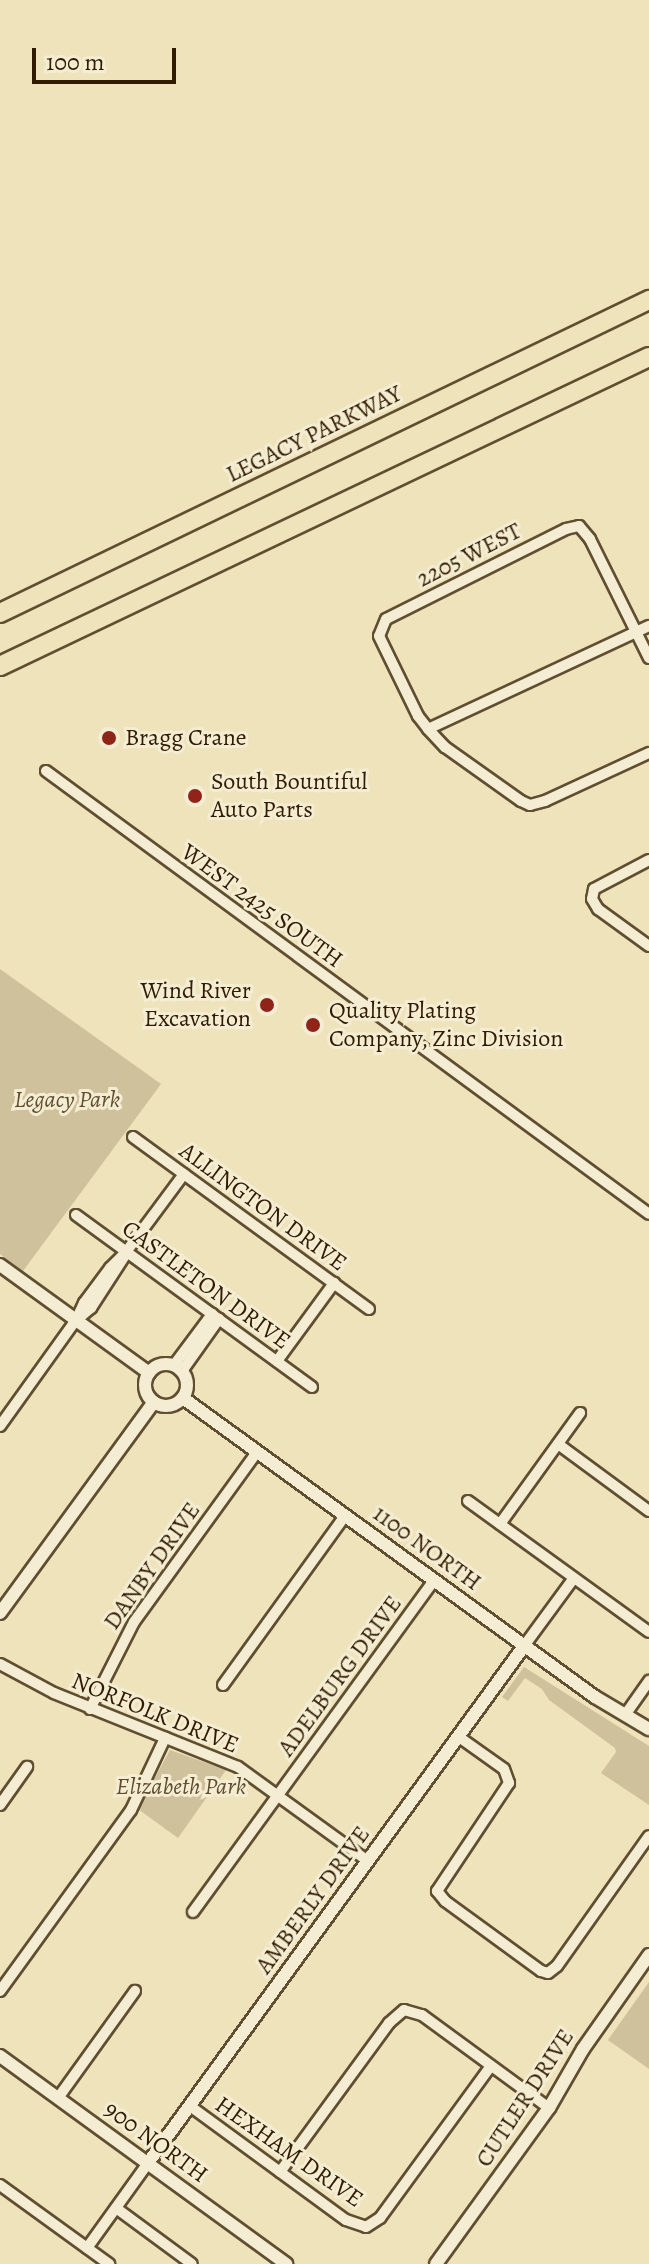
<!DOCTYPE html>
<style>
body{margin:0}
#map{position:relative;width:649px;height:2264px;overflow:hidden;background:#eee3bb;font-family:Alegreya,serif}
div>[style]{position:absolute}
.green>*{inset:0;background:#cec19b}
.roads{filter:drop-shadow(2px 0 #604e30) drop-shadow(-2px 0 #604e30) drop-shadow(0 2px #604e30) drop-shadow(0 -2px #604e30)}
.minor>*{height:10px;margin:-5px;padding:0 5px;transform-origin:5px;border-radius:5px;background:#f4edd3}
.tertiary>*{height:12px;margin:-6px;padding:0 6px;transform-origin:6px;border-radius:6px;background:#f4edd3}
.tertiary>.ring{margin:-6px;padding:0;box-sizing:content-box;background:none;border:12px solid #f4edd3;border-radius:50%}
.motorway>*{height:18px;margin:-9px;padding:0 9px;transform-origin:9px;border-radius:9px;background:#eee3bb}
.dots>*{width:22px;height:22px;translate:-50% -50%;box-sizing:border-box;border:4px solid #f4edd3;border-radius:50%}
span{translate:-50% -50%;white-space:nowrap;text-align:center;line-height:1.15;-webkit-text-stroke:6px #f4edd3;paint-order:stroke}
.street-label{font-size:24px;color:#311c01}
.poi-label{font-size:24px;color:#311c01}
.left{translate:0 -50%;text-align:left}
.right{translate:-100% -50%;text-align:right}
.park-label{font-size:24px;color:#604e2f;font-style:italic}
.scale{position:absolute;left:32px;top:48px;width:144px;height:36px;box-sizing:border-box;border:4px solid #311c01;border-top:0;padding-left:10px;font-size:24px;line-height:28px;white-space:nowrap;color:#311c01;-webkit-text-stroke:6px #f4edd3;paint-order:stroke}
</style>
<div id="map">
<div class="green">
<div style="clip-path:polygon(0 969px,161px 1084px,23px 1271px,0 1254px)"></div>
<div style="clip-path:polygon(524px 1667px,649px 1746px,649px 1805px,601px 1773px,616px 1752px,615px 1748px,549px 1700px,542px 1689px,525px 1678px,508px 1701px,502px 1697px)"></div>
<div style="clip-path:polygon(170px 1750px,226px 1770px,178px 1838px,138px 1809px)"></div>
<div style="clip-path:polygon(649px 1982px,649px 2069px,608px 2040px)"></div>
</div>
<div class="roads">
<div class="minor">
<div style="left:649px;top:658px;width:133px;rotate:-116.4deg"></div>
<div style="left:590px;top:539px;width:17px;rotate:-130deg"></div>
<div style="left:579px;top:526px;width:13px;rotate:167deg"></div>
<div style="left:566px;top:529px;width:201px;rotate:153.4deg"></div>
<div style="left:386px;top:619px;width:18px;rotate:112deg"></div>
<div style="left:379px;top:636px;width:89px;rotate:64deg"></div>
<div style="left:418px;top:716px;width:16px;rotate:52deg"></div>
<div style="left:428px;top:729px;width:25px;rotate:47deg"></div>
<div style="left:445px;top:747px;width:93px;rotate:35.4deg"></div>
<div style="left:521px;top:801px;width:10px;rotate:24deg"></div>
<div style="left:530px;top:805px;width:16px;rotate:-15deg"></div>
<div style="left:545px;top:801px;width:115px;rotate:-24.8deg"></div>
<div style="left:428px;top:729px;width:244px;rotate:-25deg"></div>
<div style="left:46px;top:771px;width:748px;rotate:36.3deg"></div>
<div style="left:649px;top:860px;width:62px;rotate:152.2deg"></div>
<div style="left:594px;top:889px;width:10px;rotate:101deg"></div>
<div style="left:592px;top:899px;width:12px;rotate:59deg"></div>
<div style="left:598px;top:909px;width:63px;rotate:36deg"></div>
<div style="left:133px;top:1137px;width:292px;rotate:36.1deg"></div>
<div style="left:76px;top:1215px;width:292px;rotate:36.1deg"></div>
<div style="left:79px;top:1318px;width:16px;rotate:-40deg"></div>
<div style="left:91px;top:1308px;width:61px;rotate:-57.1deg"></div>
<div style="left:277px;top:1361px;width:97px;rotate:-53.8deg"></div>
<div style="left:174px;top:1365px;width:64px;rotate:-53.3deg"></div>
<div style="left:182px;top:1371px;width:64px;rotate:-54.6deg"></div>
<div style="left:0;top:1426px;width:130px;rotate:-54.4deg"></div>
<div style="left:76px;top:1320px;width:19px;rotate:-65deg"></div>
<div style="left:84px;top:1303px;width:44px;rotate:-53.4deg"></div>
<div style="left:110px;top:1268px;width:23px;rotate:-45deg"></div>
<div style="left:126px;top:1252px;width:97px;rotate:-53.4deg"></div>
<div style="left:558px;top:1444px;width:113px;rotate:36.4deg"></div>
<div style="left:468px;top:1501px;width:223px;rotate:35.9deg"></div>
<div style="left:500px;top:1524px;width:137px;rotate:-54.2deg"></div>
<div style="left:524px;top:1646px;width:84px;rotate:-53.7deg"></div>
<div style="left:0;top:1664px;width:61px;rotate:28.2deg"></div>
<div style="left:54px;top:1693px;width:198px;rotate:21.9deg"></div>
<div style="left:238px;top:1767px;width:160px;rotate:35.9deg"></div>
<div style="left:223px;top:1685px;width:208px;rotate:-54.2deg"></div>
<div style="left:90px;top:1709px;width:97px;rotate:-63.2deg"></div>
<div style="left:134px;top:1622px;width:210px;rotate:-54.1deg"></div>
<div style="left:625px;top:1715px;width:42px;rotate:-54.8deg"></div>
<div style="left:459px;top:1737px;width:55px;rotate:35.4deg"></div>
<div style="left:504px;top:1769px;width:15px;rotate:70deg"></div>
<div style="left:509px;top:1783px;width:130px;rotate:123.7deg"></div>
<div style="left:437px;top:1891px;width:13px;rotate:51deg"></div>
<div style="left:445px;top:1901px;width:119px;rotate:36.1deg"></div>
<div style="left:541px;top:1971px;width:7px;rotate:16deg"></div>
<div style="left:548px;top:1973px;width:11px;rotate:-38deg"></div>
<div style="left:557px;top:1966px;width:159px;rotate:-54.7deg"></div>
<div style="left:0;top:1805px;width:47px;rotate:-54.6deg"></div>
<div style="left:193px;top:1912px;width:410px;rotate:-54deg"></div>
<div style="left:0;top:1991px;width:223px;rotate:-54.1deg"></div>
<div style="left:131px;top:1810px;width:80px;rotate:-64.7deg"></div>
<div style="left:58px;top:2098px;width:132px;rotate:-54.3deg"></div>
<div style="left:190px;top:2106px;width:193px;rotate:36.2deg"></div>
<div style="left:346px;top:2220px;width:21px;rotate:19deg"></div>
<div style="left:366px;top:2227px;width:17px;rotate:-33deg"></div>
<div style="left:380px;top:2218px;width:188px;rotate:-53.9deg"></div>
<div style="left:280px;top:2172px;width:185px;rotate:-53.8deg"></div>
<div style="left:389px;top:2023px;width:20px;rotate:-41deg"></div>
<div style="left:404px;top:2010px;width:19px;rotate:16deg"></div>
<div style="left:422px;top:2015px;width:157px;rotate:36.2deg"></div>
<div style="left:0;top:2185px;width:135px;rotate:35.9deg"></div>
<div style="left:116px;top:2208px;width:94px;rotate:36.4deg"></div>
<div style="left:87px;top:2248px;width:105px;rotate:-54.3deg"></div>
</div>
<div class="tertiary">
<div style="left:0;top:1265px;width:184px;rotate:35.9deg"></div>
<div class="ring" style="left:145px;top:1364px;width:30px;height:30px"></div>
<div style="left:183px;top:1398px;width:509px;rotate:35.97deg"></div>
<div style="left:595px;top:1697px;width:63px;rotate:30.7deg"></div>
<div style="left:0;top:1613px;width:261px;rotate:-53.9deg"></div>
<div style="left:0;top:2056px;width:354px;rotate:36deg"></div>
<div style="left:148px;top:2163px;width:639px;rotate:-53.97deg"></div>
<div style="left:436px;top:2264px;width:193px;rotate:-54.1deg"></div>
<div style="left:549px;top:2108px;width:68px;rotate:-60deg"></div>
<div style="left:583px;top:2049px;width:115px;rotate:-54.9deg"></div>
</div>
<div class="motorway">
<div style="left:0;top:613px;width:721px;rotate:-25.75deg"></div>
<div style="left:0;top:666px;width:719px;rotate:-25.46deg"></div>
</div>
</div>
<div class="dots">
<div style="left:109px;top:738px;background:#8f2418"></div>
<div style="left:195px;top:796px;background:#8f2418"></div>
<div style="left:267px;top:1005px;background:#8f2418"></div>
<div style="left:313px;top:1025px;background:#8f2418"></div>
</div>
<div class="street-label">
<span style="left:314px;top:434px;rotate:-26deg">LEGACY PARKWAY</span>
<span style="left:469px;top:555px;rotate:-27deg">2205 WEST</span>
<span style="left:262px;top:906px;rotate:36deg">WEST 2425 SOUTH</span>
<span style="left:263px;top:1207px;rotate:36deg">ALLINGTON DRIVE</span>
<span style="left:206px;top:1285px;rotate:36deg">CASTLETON DRIVE</span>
<span style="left:427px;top:1548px;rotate:36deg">1100 NORTH</span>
<span style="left:152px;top:1566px;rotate:-55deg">DANBY DRIVE</span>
<span style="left:340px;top:1676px;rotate:-54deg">ADELBURG DRIVE</span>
<span style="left:155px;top:1713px;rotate:22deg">NORFOLK DRIVE</span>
<span style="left:313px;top:1900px;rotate:-54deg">AMBERLY DRIVE</span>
<span style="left:525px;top:2098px;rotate:-57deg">CUTLER DRIVE</span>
<span style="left:156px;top:2142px;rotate:36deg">900 NORTH</span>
<span style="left:289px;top:2152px;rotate:35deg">HEXHAM DRIVE</span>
</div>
<div class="poi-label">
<span class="left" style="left:125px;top:738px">Bragg Crane</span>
<span class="left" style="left:211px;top:796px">South Bountiful<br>Auto Parts</span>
<span class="right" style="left:251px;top:1005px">Wind River<br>Excavation</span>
<span class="left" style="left:329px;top:1025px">Quality Plating<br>Company, Zinc Division</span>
</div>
<div class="park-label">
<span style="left:67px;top:1100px">Legacy Park</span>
<span style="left:181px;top:1787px">Elizabeth Park</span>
</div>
<div class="scale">100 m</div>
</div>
